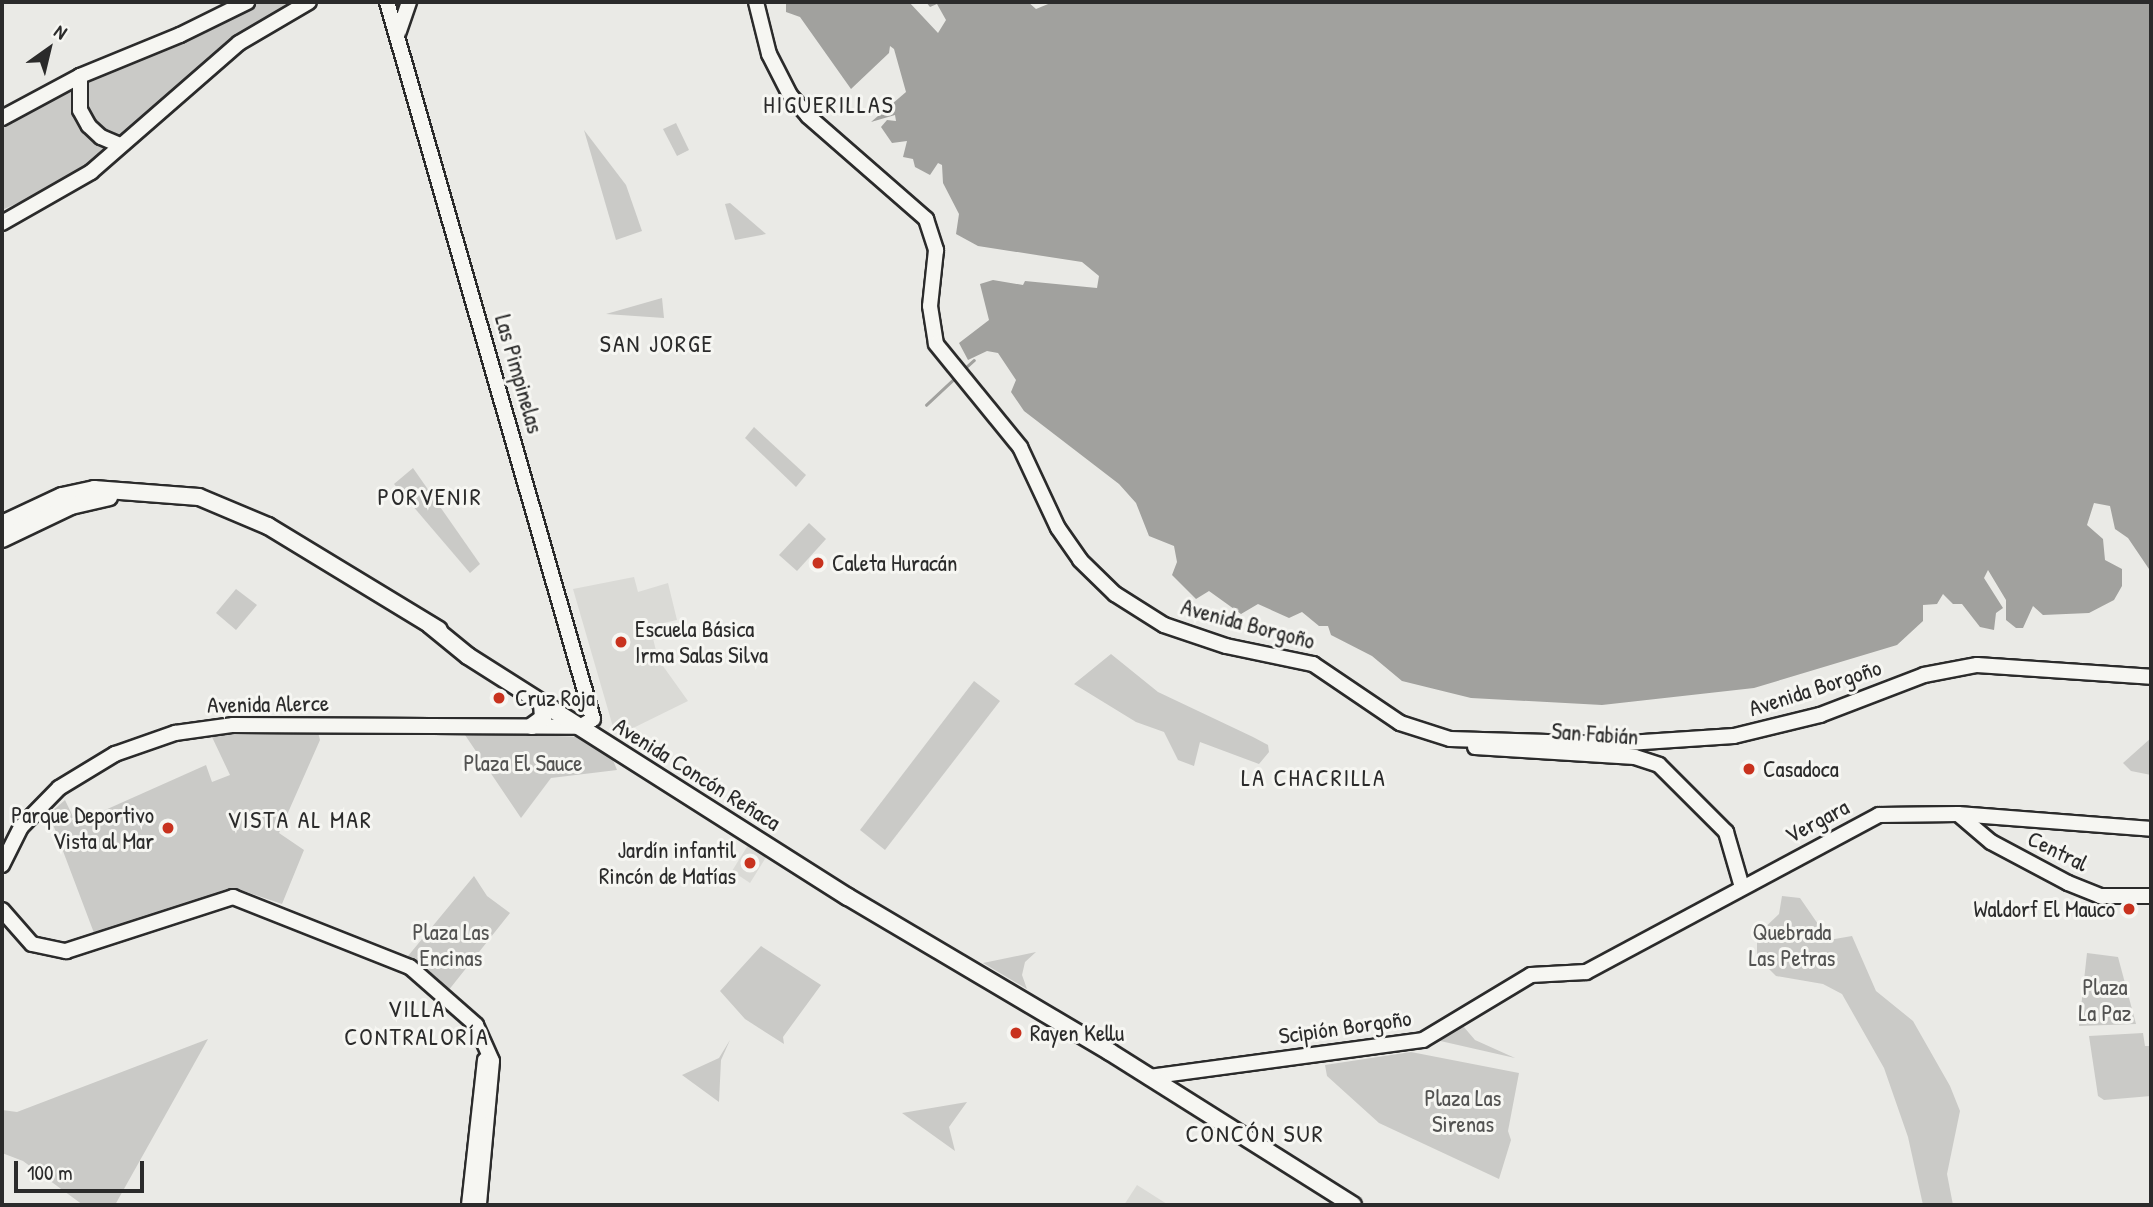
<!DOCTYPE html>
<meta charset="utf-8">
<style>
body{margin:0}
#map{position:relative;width:2153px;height:1207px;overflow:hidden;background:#eaeae6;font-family:"Patrick Hand",sans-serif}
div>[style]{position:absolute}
.built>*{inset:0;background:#dadad6}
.green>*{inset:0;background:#cacac7}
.water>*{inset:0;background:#a1a19e}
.stream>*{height:2.5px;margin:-1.25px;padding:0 1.25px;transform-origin:1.25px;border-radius:1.25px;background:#a1a19e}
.roads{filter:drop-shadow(2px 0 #2b2b2b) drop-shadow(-2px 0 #2b2b2b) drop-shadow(0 2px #2b2b2b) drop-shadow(0 -2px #2b2b2b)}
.secondary>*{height:14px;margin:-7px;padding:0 7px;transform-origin:7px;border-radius:7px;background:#f6f6f2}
.primary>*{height:16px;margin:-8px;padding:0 8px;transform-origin:8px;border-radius:8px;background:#f6f6f2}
.dots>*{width:19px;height:19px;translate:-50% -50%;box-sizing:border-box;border:4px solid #f6f6f2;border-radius:50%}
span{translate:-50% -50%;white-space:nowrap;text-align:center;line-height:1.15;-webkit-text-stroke:6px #f6f6f2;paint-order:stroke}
.street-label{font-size:23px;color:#2b2b2b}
.poi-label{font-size:23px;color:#2b2b2b}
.left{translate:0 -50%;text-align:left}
.right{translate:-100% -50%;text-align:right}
.park-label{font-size:23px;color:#535352}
.neighbourhood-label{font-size:24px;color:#2b2b2b;letter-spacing:2px}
.frame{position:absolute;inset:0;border:4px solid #2b2b2b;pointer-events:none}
.north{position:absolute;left:14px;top:14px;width:70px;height:70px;-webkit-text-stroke:5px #f6f6f2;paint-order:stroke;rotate:34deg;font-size:19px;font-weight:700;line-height:28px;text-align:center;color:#2b2b2b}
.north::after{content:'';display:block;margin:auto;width:24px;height:32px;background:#2b2b2b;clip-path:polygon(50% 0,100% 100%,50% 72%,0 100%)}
.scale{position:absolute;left:14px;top:1161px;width:130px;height:32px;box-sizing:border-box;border:4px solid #2b2b2b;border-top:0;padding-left:9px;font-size:21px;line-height:24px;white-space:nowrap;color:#2b2b2b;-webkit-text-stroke:5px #f6f6f2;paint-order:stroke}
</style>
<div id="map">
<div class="built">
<div style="clip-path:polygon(634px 577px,638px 592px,668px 583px,677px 620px,650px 626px,658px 659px,688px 701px,623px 733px,613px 727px,573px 589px)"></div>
<div style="clip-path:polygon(750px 842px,768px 854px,750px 883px,732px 871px)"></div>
<div style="clip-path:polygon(1137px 1185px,1167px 1204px,1167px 1205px,1124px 1205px)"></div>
</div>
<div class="green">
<div style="clip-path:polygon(258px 2px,299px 2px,237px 38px,65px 182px,2px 210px,2px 127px,78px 81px,229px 20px)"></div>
<div style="clip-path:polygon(676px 123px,689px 150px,677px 156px,663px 129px)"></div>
<div style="clip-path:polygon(584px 130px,626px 185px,642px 231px,616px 240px)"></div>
<div style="clip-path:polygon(730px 203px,766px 234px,735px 240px,725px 204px)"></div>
<div style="clip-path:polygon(662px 298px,664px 318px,606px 314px)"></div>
<div style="clip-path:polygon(754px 427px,806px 475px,796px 487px,745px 438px)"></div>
<div style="clip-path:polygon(413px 468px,480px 564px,470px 573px,394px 484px)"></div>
<div style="clip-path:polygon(809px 523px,826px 539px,797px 571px,779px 555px)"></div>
<div style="clip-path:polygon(236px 589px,257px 605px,236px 630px,216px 613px)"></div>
<div style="clip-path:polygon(1111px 654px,1158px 692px,1253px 737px,1268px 745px,1269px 752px,1259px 764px,1200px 742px,1194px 766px,1178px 760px,1164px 732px,1136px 722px,1074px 684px)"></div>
<div style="clip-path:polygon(974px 681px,1000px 701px,885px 850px,860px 830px)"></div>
<div style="clip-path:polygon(278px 725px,279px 734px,318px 732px,320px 740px,279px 833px,304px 850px,282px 904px,235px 888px,94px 933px,49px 814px,65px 800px,76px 823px,206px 765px,212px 782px,230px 775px,212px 737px,222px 736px,219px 726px)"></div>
<div style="clip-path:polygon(463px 732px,582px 737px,611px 755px,617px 770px,551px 778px,521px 818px)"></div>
<div style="clip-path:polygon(2151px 738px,2151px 775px,2131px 771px,2123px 763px)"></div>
<div style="clip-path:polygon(474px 876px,487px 896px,510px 913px,448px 991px,408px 956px)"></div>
<div style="clip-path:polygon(1782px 896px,1800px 898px,1829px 940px,1852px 936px,1876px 991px,1913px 1021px,1950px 1086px,1960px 1111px,1947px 1174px,1953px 1205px,1923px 1205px,1908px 1137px,1884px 1068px,1842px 994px,1823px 984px,1776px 976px,1757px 957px,1757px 935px,1779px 914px)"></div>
<div style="clip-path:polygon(761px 946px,821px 985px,783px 1037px,784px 1044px,745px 1019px,720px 991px)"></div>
<div style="clip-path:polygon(1036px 952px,1025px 962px,1022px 975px,1027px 989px,983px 963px)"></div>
<div style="clip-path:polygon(2087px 953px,2118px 957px,2136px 1024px,2079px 1026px)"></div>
<div style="clip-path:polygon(1463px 1026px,1475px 1040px,1515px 1058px,1436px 1040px)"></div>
<div style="clip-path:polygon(2143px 1033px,2145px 1046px,2151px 1046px,2151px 1096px,2104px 1100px,2098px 1096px,2089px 1036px)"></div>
<div style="clip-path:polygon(208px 1039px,115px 1205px,83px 1205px,23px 1161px,2px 1153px,2px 1110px,17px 1112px)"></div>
<div style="clip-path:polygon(730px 1040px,721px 1060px,719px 1102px,682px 1075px,719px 1058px)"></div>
<div style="clip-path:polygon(1411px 1052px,1519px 1073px,1508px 1131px,1511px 1140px,1499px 1179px,1379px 1123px,1327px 1076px,1325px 1065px)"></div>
<div style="clip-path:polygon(967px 1102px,949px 1127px,955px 1151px,902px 1113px)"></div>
</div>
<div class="water">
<div style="clip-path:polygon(786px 2px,909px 2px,938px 33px,946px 20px,937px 4px,930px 7px,926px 2px,1028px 2px,1036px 9px,1053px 2px,2151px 2px,2151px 588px,2149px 569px,2128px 538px,2115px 529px,2110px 506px,2094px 503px,2087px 525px,2103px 539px,2105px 560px,2122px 569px,2122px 586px,2114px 600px,2089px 613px,2043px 615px,2033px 606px,2023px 628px,2016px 628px,2006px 620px,2006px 600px,1988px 570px,1984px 578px,2003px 608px,1996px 613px,1994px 630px,1980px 627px,1962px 604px,1953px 604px,1943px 594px,1937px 604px,1923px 605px,1923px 621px,1897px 645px,1754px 688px,1602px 705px,1471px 698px,1402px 681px,1372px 656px,1331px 635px,1328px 626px,1319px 626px,1302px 612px,1289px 618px,1258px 604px,1241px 614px,1209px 591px,1196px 599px,1172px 575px,1177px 562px,1174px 546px,1149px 536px,1136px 503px,1119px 484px,1024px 411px,1011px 392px,1016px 380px,998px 353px,987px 351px,968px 360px,959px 343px,989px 320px,980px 284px,993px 280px,1023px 285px,1025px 281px,1097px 288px,1099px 276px,1082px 262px,978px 246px,956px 234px,959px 214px,943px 183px,942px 165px,938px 163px,930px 175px,915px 167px,913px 159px,903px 157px,907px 141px,892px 143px,881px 127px,887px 120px,896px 121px,895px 115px,871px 122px,906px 92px,894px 49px,890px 46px,889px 53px,851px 89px,800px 17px,786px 12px)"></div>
</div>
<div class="stream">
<div style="left:964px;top:369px;width:13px;rotate:-42deg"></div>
<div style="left:926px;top:405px;width:42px;rotate:-43.1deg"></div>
</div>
<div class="roads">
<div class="secondary">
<div style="left:756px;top:2px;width:54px;rotate:76deg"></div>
<div style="left:769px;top:54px;width:46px;rotate:62.9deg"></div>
<div style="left:790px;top:95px;width:28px;rotate:49deg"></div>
<div style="left:808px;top:116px;width:157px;rotate:41.1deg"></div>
<div style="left:926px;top:219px;width:33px;rotate:72deg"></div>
<div style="left:936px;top:250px;width:56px;rotate:96.1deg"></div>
<div style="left:930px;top:306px;width:38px;rotate:81deg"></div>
<div style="left:936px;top:344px;width:133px;rotate:50.8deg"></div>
<div style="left:1020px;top:447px;width:89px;rotate:64.9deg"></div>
<div style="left:1058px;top:528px;width:39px;rotate:55deg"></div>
<div style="left:1080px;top:560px;width:49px;rotate:44.2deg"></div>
<div style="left:1115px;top:594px;width:58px;rotate:32.3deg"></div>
<div style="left:1164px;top:625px;width:65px;rotate:18.7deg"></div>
<div style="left:1226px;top:646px;width:89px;rotate:11.7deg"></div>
<div style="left:1313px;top:664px;width:105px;rotate:34.1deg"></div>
<div style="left:1400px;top:723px;width:52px;rotate:17.7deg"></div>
<div style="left:1450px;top:739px;width:163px;rotate:1.8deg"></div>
<div style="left:1613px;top:744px;width:121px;rotate:-3.8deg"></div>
<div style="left:1734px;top:736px;width:89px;rotate:-13.7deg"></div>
<div style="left:1820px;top:715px;width:111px;rotate:-21deg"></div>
<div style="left:1924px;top:675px;width:54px;rotate:-10.7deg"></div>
<div style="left:1977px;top:665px;width:174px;rotate:3.9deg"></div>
<div style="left:399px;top:31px;width:31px;rotate:-71deg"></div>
<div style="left:80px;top:76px;width:34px;rotate:90deg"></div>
<div style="left:80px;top:110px;width:18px;rotate:61deg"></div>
<div style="left:89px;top:126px;width:16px;rotate:43deg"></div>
<div style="left:101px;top:137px;width:21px;rotate:23deg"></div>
<div style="left:2px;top:118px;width:89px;rotate:-28.3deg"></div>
<div style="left:80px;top:76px;width:108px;rotate:-22.3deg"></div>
<div style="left:180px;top:35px;width:75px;rotate:-26.2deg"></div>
<div style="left:2px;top:223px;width:103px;rotate:-29.8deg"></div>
<div style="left:91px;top:172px;width:196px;rotate:-41.1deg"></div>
<div style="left:239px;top:43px;width:81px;rotate:-30.4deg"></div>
<div style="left:1475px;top:747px;width:160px;rotate:3.6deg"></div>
<div style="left:1635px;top:757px;width:25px;rotate:18deg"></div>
<div style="left:1659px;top:765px;width:95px;rotate:45deg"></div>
<div style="left:1726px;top:832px;width:57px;rotate:73.8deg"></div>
<div style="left:1958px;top:814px;width:43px;rotate:40.3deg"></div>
<div style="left:1991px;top:842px;width:87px;rotate:28deg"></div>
<div style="left:2068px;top:883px;width:35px;rotate:22deg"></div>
<div style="left:2100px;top:896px;width:51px"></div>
<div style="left:2px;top:865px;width:42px;rotate:-63.4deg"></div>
<div style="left:21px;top:827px;width:54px;rotate:-45.7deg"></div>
<div style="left:59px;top:788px;width:66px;rotate:-31.3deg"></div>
<div style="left:115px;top:754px;width:64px;rotate:-19.3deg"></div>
<div style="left:175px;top:733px;width:59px;rotate:-7.9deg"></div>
<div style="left:233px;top:725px;width:347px;rotate:0.3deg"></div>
<div style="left:580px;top:727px;width:15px;rotate:-32deg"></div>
<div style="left:593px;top:719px;width:746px;rotate:-106.03deg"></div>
<div style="left:2px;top:910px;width:45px;rotate:48.6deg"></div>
<div style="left:32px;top:944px;width:35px;rotate:12deg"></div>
<div style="left:66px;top:951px;width:176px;rotate:-17.9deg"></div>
<div style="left:233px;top:897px;width:190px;rotate:21.6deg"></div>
<div style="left:410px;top:967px;width:88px;rotate:41.3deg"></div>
<div style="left:476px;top:1025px;width:39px;rotate:66deg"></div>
<div style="left:492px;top:1061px;width:145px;rotate:95.2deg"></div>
<div style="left:1149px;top:1077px;width:276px;rotate:-7.7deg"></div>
<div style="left:1423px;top:1040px;width:126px;rotate:-31deg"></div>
<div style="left:1531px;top:975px;width:55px;rotate:-3.1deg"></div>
<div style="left:1586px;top:972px;width:332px;rotate:-28.2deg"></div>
<div style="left:1879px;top:815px;width:79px;rotate:-0.7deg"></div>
<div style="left:1958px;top:814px;width:194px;rotate:4.4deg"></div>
<div style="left:469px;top:1205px;width:146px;rotate:-83.7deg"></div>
</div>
<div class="primary">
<div style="left:2px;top:524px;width:66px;rotate:-25deg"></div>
<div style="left:62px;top:496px;width:33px;rotate:-12deg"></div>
<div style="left:94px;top:489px;width:105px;rotate:4.4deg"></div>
<div style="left:199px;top:497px;width:75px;rotate:22.8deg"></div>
<div style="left:268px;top:526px;width:200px;rotate:31.3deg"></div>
<div style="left:2px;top:539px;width:76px;rotate:-25.6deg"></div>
<div style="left:71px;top:506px;width:39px;rotate:-13deg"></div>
<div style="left:430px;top:625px;width:49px;rotate:39.2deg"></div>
<div style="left:468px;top:656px;width:450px;rotate:32.4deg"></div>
<div style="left:848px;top:897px;width:304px;rotate:30.6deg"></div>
<div style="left:1110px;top:1052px;width:287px;rotate:32.2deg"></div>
<div style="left:532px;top:726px;width:14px;rotate:-36deg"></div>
<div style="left:543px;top:718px;width:14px;rotate:-94deg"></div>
</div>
</div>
<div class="dots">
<div style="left:818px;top:563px;background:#c8321e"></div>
<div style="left:621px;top:642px;background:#c8321e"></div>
<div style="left:499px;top:698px;background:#c8321e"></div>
<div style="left:1749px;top:769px;background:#c8321e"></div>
<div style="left:168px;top:828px;background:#c8321e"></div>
<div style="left:750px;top:863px;background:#c8321e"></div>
<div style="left:2129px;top:909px;background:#c8321e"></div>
<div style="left:1016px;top:1033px;background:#c8321e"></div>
</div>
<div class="street-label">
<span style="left:519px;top:374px;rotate:74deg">Las Pimpinelas</span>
<span style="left:1248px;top:624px;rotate:15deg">Avenida Borgoño</span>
<span style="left:1815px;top:688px;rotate:-18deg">Avenida Borgoño</span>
<span style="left:268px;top:704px;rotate:-1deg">Avenida Alerce</span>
<span style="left:1595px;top:734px;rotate:4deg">San Fabián</span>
<span style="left:697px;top:774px;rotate:32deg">Avenida Concón Reñaca</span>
<span style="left:1817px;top:821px;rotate:-28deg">Vergara</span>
<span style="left:2058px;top:851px;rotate:26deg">Central</span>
<span style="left:1345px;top:1027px;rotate:-8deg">Scipión Borgoño</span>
</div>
<div class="poi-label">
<span class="left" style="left:832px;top:563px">Caleta Huracán</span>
<span class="left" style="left:635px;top:642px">Escuela Básica<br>Irma Salas Silva</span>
<span class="left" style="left:515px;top:698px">Cruz Roja</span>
<span class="left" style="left:1763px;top:769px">Casadoca</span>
<span class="right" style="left:154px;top:828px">Parque Deportivo<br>Vista al Mar</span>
<span class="right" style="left:736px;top:863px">Jardín infantil<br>Rincón de Matías</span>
<span class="right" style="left:2115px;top:909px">Waldorf El Mauco</span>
<span class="left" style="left:1030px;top:1033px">Rayen Kellu</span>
</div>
<div class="park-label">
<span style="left:523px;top:763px">Plaza El Sauce</span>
<span style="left:451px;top:945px">Plaza Las<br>Encinas</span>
<span style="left:1792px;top:945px">Quebrada<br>Las Petras</span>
<span style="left:2105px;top:1000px">Plaza<br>La Paz</span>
<span style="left:1463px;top:1111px">Plaza Las<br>Sirenas</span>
</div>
<div class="neighbourhood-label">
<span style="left:829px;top:105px">HIGUERILLAS</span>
<span style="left:657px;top:344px">SAN JORGE</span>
<span style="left:430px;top:497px">PORVENIR</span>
<span style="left:1314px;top:778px">LA CHACRILLA</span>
<span style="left:300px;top:820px">VISTA AL MAR</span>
<span style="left:417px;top:1023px">VILLA<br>CONTRALORÍA</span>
<span style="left:1255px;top:1134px">CONCÓN SUR</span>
</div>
<div class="frame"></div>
<div class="north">N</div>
<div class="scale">100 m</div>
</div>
